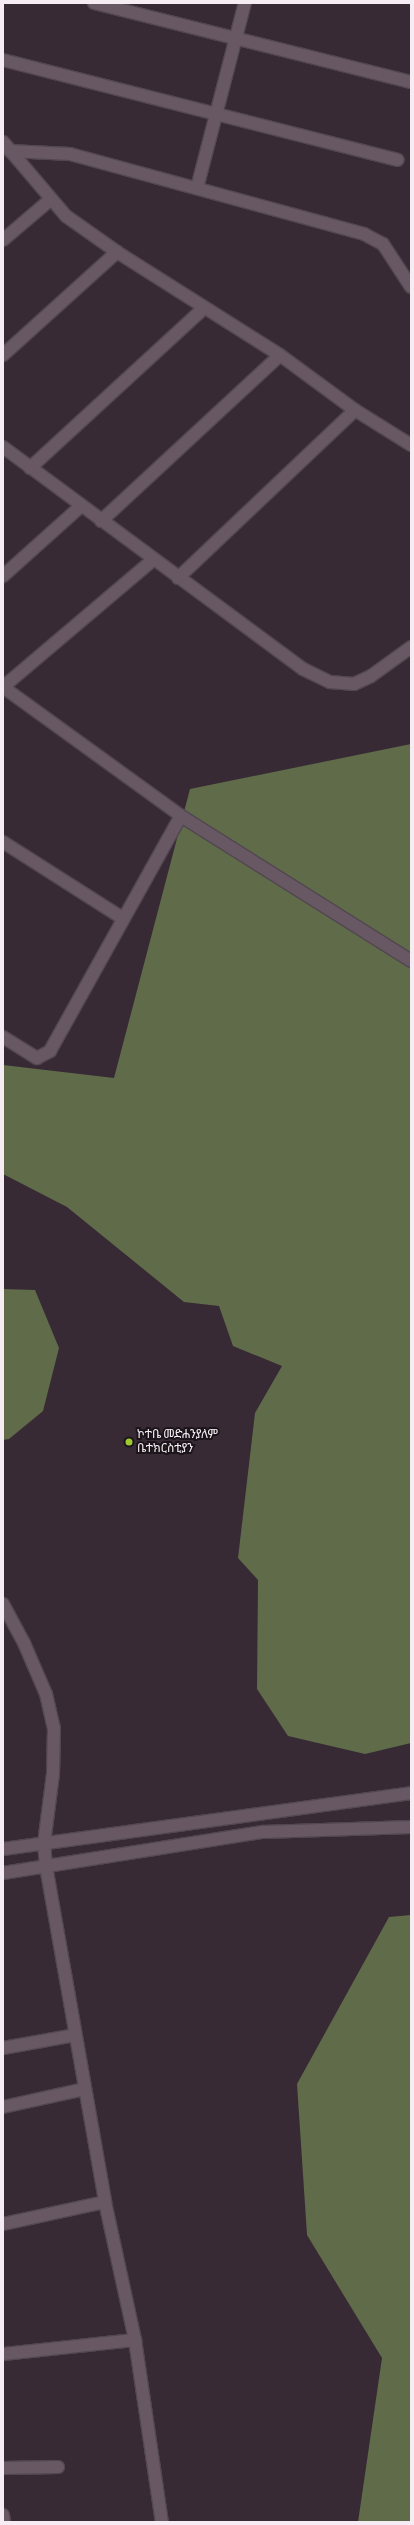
<!DOCTYPE html>
<meta charset="utf-8">
<style>
body{margin:0}
#map{position:relative;width:414px;height:2525px;overflow:hidden;background:#372a35;font-family:"Sofia Sans Condensed","Noto Sans Ethiopic",sans-serif}
div>[style]{position:absolute}
.forest>*{inset:0;background:#5f6b49}
.roads{filter:drop-shadow(1px 0 #524750) drop-shadow(-1px 0 #524750) drop-shadow(0 1px #524750) drop-shadow(0 -1px #524750)}
.street>*{height:12px;margin:-6px;padding:0 6px;transform-origin:6px;border-radius:6px;background:#675864}
.secondary>*{height:12px;margin:-6px;padding:0 6px;transform-origin:6px;border-radius:6px;background:#675864}
.dots>*{width:11px;height:11px;translate:-50% -50%;box-sizing:border-box;border:2px solid #1b151a;border-radius:50%}
span{translate:-50% -50%;white-space:nowrap;text-align:center;line-height:1.15;-webkit-text-stroke:4px #1b151a;paint-order:stroke}
.poi-label{font-size:12px;color:#f6edf4}
.left{translate:0 -50%;text-align:left}
.frame{position:absolute;inset:0;border:4px solid #f6edf4;pointer-events:none}
</style>
<div id="map">
<div class="forest">
<div style="clip-path:polygon(411px 744px,411px 1743px,365px 1754px,288px 1736px,257px 1689px,258px 1580px,238px 1558px,255px 1413px,282px 1366px,233px 1346px,219px 1306px,184px 1302px,67px 1207px,3px 1174px,3px 1065px,114px 1078px,190px 789px)"></div>
<div style="clip-path:polygon(3px 1289px,35px 1290px,59px 1348px,43px 1411px,9px 1439px,3px 1440px)"></div>
<div style="clip-path:polygon(411px 1915px,411px 2522px,358px 2522px,382px 2358px,307px 2235px,297px 2084px,389px 1917px)"></div>
</div>
<div class="roads">
<div class="street">
<div style="left:94px;top:3px;width:327px;rotate:14deg"></div>
<div style="left:3px;top:60px;width:407px;rotate:14.2deg"></div>
<div style="left:3px;top:142px;width:97px;rotate:49.6deg"></div>
<div style="left:66px;top:216px;width:62px;rotate:35.2deg"></div>
<div style="left:117px;top:252px;width:193px;rotate:32.3deg"></div>
<div style="left:280px;top:355px;width:93px;rotate:36.3deg"></div>
<div style="left:355px;top:410px;width:66px;rotate:32deg"></div>
<div style="left:10px;top:151px;width:60px;rotate:2.9deg"></div>
<div style="left:70px;top:154px;width:305px;rotate:15.2deg"></div>
<div style="left:364px;top:234px;width:21px;rotate:28deg"></div>
<div style="left:383px;top:244px;width:51px;rotate:56.9deg"></div>
<div style="left:197px;top:188px;width:191px;rotate:-75.5deg"></div>
<div style="left:3px;top:240px;width:63px;rotate:-40.5deg"></div>
<div style="left:3px;top:355px;width:154px;rotate:-42.1deg"></div>
<div style="left:3px;top:447px;width:373px;rotate:36.5deg"></div>
<div style="left:303px;top:669px;width:30px;rotate:26deg"></div>
<div style="left:330px;top:682px;width:24px;rotate:5deg"></div>
<div style="left:354px;top:684px;width:19px;rotate:-25deg"></div>
<div style="left:371px;top:676px;width:49px;rotate:-35.9deg"></div>
<div style="left:30px;top:468px;width:236px;rotate:-42.6deg"></div>
<div style="left:101px;top:521px;width:244px;rotate:-42.8deg"></div>
<div style="left:3px;top:576px;width:105px;rotate:-41.9deg"></div>
<div style="left:178px;top:578px;width:244px;rotate:-43.5deg"></div>
<div style="left:3px;top:687px;width:220px;rotate:35.9deg"></div>
<div style="left:181px;top:816px;width:272px;rotate:32.2deg"></div>
<div style="left:3px;top:687px;width:197px;rotate:-40.3deg"></div>
<div style="left:3px;top:842px;width:143px;rotate:32.5deg"></div>
<div style="left:3px;top:1037px;width:40px;rotate:32deg"></div>
<div style="left:37px;top:1058px;width:15px;rotate:-28deg"></div>
<div style="left:50px;top:1051px;width:269px;rotate:-60.9deg"></div>
<div style="left:3px;top:1604px;width:44px;rotate:61.7deg"></div>
<div style="left:24px;top:1643px;width:56px;rotate:66.7deg"></div>
<div style="left:46px;top:1694px;width:35px;rotate:77deg"></div>
<div style="left:54px;top:1728px;width:46px;rotate:91.2deg"></div>
<div style="left:53px;top:1774px;width:70px;rotate:97.4deg"></div>
<div style="left:44px;top:1843px;width:23px;rotate:85deg"></div>
<div style="left:46px;top:1866px;width:341px;rotate:80deg"></div>
<div style="left:105px;top:2202px;width:141px;rotate:77.7deg"></div>
<div style="left:135px;top:2340px;width:184px;rotate:81.6deg"></div>
<div style="left:3px;top:2048px;width:73px;rotate:-10.2deg"></div>
<div style="left:3px;top:2107px;width:83px;rotate:-12.5deg"></div>
<div style="left:3px;top:2224px;width:104px;rotate:-12.2deg"></div>
<div style="left:3px;top:2354px;width:133px;rotate:-6.1deg"></div>
<div style="left:3px;top:2468px;width:55px;rotate:-1deg"></div>
<div style="left:3px;top:2515px;width:7px;rotate:82deg"></div>
</div>
<div class="secondary">
<div style="left:3px;top:1849px;width:412px;rotate:-7.8deg"></div>
<div style="left:3px;top:1873px;width:263px;rotate:-9deg"></div>
<div style="left:263px;top:1832px;width:148px;rotate:-1.9deg"></div>
</div>
</div>
<div class="dots">
<div style="left:129px;top:1442px;background:#9fca2e"></div>
</div>
<div class="poi-label">
<span class="left" style="left:137px;top:1442px">ኮተቤ መድሐንያለም<br>ቤተክርስቲያን</span>
</div>
<div class="frame"></div>
</div>
